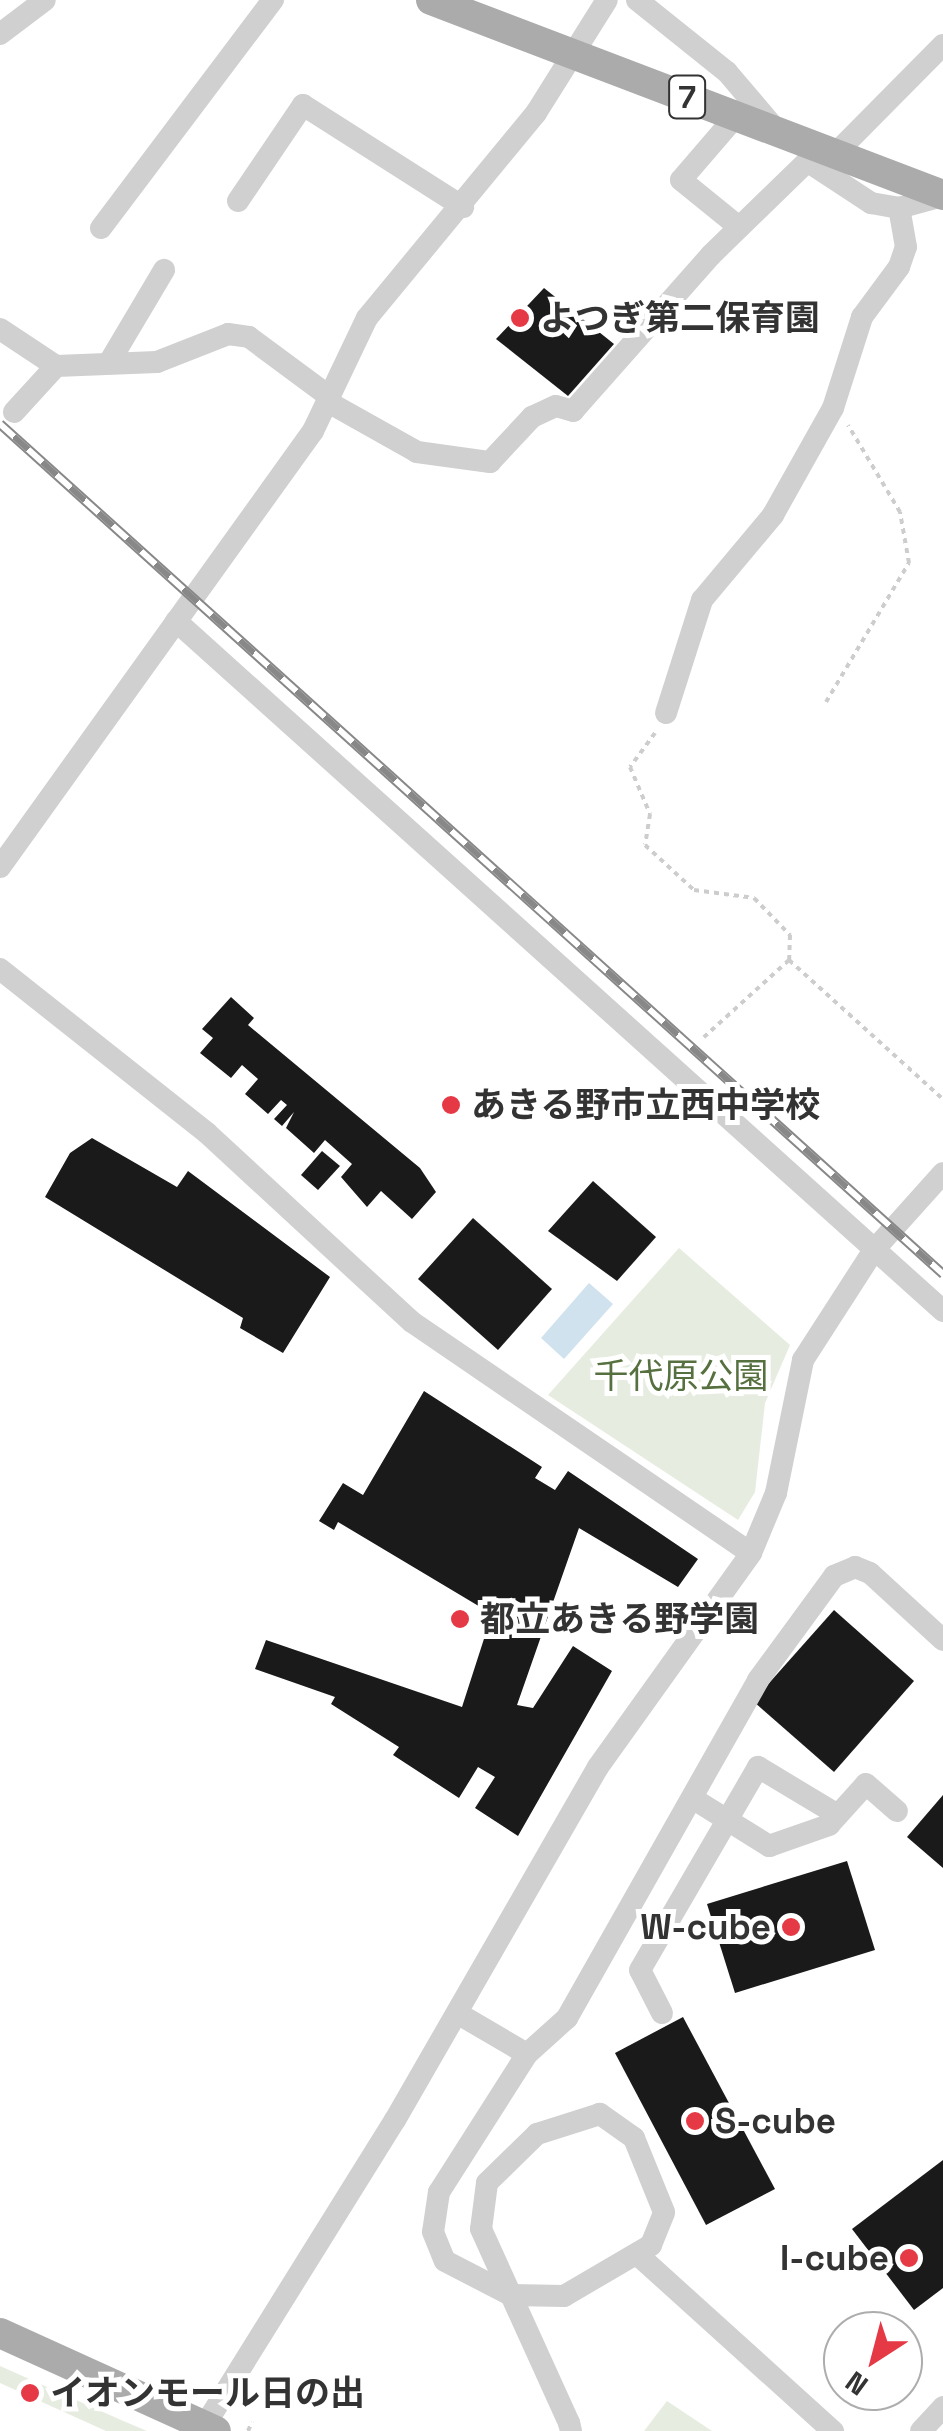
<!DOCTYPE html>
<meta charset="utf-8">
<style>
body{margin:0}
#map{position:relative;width:943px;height:2431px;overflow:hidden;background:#fff;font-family:"Space Grotesk","Noto Sans JP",sans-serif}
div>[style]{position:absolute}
.green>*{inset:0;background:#e6ecdf}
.water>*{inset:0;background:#cfe2ee}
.building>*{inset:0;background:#1a1a1a}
.path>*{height:4px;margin-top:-2px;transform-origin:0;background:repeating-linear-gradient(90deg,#cdcdcd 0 5px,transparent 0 10px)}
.minor>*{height:22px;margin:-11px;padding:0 11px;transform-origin:11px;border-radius:11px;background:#d0d0d0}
.major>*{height:30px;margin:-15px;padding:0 15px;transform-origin:15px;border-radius:15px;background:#ababab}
.rail>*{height:10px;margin-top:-5px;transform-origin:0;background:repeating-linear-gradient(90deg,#fff 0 19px,#888 0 38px);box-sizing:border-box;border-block:2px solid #888}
.dots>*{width:28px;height:28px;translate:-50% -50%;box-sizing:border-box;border:5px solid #fff;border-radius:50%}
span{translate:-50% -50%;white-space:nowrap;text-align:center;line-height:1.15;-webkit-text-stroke:10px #fff;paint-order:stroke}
.shield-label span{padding:2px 8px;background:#fff;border:2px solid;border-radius:8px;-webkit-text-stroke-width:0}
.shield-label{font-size:32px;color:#333;font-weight:700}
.poi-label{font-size:35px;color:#333;font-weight:700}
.left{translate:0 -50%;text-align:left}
.right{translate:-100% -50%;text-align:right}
.park-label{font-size:35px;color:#56703f}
.north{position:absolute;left:823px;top:2311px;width:100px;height:100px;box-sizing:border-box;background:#fff;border:2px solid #adadad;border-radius:50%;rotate:216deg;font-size:28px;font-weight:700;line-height:40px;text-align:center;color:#333}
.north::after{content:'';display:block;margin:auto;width:35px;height:45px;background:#e63946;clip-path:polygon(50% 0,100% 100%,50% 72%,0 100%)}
</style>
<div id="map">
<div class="green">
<div style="clip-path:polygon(679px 1248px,790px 1345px,765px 1403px,755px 1492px,738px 1520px,548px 1395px)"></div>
<div style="clip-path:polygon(0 2366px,121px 2420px,147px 2431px,106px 2431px,0 2383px)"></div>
<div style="clip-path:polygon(667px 2401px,712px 2431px,644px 2431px)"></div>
</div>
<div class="water">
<div style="clip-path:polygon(589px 1283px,613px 1304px,564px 1359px,541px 1338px)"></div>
</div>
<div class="building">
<div style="clip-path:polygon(544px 288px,614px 344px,568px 396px,496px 339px)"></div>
<div style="clip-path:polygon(231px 997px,254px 1018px,248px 1025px,420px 1168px,436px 1192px,412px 1219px,381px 1191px,367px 1207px,341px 1177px,352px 1164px,325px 1140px,314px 1153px,286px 1128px,294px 1112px,282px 1126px,274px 1119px,287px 1105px,281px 1100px,268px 1114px,245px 1094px,258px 1079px,242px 1065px,231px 1078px,200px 1053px,213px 1038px,202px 1029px)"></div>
<div style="clip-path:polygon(92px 1138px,177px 1187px,188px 1171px,330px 1277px,283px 1353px,240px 1328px,243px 1318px,45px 1197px,70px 1153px)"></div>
<div style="clip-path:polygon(322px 1151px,340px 1166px,318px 1190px,301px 1175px)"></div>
<div style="clip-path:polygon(593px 1181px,656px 1237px,617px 1281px,548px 1231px)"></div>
<div style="clip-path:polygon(473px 1218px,552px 1289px,498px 1350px,418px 1279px)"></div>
<div style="clip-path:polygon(424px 1391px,542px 1467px,535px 1478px,555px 1490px,568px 1471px,698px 1559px,678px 1587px,579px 1528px,517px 1705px,533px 1708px,573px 1646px,612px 1671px,518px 1836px,475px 1808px,495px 1777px,478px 1767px,459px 1798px,393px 1755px,399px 1747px,331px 1704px,335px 1697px,255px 1669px,266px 1640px,462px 1707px,492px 1614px,338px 1522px,334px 1530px,319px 1521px,343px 1483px,363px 1495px)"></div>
<div style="clip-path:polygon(834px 1610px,914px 1681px,834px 1772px,753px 1701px)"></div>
<div style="clip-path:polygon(943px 1795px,943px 1868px,907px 1837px)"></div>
<div style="clip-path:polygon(847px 1861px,875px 1950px,735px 1993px,707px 1904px)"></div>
<div style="clip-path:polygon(683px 2017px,775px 2189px,706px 2225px,615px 2053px)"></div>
<div style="clip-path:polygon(943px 2160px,943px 2288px,914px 2310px,852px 2229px)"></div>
</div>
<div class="path">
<div style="left:826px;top:702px;width:162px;rotate:-59.2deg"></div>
<div style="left:909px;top:563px;width:52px;rotate:-100deg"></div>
<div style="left:900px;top:512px;width:101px;rotate:-120.9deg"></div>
<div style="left:655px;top:733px;width:42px;rotate:126.3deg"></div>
<div style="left:630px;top:767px;width:51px;rotate:66.9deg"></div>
<div style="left:650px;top:814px;width:31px;rotate:99deg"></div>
<div style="left:645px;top:845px;width:67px;rotate:42.6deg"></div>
<div style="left:694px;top:890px;width:61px;rotate:7.6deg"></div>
<div style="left:754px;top:898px;width:52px;rotate:45.8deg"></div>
<div style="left:790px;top:935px;width:25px;rotate:92deg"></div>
<div style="left:789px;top:960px;width:115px;rotate:137.8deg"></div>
<div style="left:789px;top:960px;width:207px;rotate:42.1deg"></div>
<div style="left:248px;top:2431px;width:10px;rotate:-66deg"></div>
</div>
<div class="minor">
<div style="left:637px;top:0;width:115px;rotate:38.7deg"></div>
<div style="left:727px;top:72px;width:77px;rotate:49.7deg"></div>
<div style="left:0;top:34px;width:56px;rotate:-37.1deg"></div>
<div style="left:736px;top:116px;width:84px;rotate:130.7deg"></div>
<div style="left:681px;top:180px;width:75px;rotate:39deg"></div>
<div style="left:836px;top:153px;width:152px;rotate:-45.3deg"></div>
<div style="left:807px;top:161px;width:77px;rotate:33.3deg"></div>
<div style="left:871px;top:203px;width:28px;rotate:10deg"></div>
<div style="left:899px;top:208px;width:46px;rotate:-15.3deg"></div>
<div style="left:238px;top:201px;width:116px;rotate:-55.9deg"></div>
<div style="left:303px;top:105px;width:190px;rotate:32.5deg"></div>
<div style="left:101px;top:228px;width:286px;rotate:-53deg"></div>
<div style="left:0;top:329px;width:67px;rotate:33.5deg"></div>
<div style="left:56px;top:366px;width:101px;rotate:-2.3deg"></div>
<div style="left:157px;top:362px;width:76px;rotate:-21.5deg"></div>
<div style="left:228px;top:334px;width:21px;rotate:8deg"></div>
<div style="left:249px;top:337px;width:101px;rotate:36.5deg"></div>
<div style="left:110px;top:361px;width:106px;rotate:-59.3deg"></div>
<div style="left:328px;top:402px;width:102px;rotate:29.3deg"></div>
<div style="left:417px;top:452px;width:74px;rotate:7.8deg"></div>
<div style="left:490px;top:462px;width:62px;rotate:-47deg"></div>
<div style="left:532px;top:417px;width:26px;rotate:-25deg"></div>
<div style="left:556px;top:406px;width:18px;rotate:16deg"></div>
<div style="left:573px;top:411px;width:208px;rotate:-48.5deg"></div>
<div style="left:711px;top:255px;width:153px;rotate:-44.2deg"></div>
<div style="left:14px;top:412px;width:62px;rotate:-47.6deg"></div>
<div style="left:176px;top:621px;width:1032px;rotate:41.97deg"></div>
<div style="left:666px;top:713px;width:119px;rotate:-72.3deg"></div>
<div style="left:702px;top:600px;width:111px;rotate:-50.1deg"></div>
<div style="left:773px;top:515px;width:123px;rotate:-60.7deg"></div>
<div style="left:833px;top:408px;width:96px;rotate:-72.3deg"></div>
<div style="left:862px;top:317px;width:62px;rotate:-53.5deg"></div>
<div style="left:899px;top:267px;width:21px;rotate:-71deg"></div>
<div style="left:906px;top:247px;width:40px;rotate:-100deg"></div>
<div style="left:0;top:867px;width:537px;rotate:-54.33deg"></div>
<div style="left:313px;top:431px;width:125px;rotate:-64.5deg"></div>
<div style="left:367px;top:318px;width:266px;rotate:-50.5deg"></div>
<div style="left:536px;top:113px;width:133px;rotate:-57.9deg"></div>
<div style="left:0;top:969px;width:264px;rotate:38.4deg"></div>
<div style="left:207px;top:1133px;width:279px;rotate:42.7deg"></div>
<div style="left:412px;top:1322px;width:410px;rotate:34.3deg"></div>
<div style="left:692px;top:1798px;width:91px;rotate:31.9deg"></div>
<div style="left:769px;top:1846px;width:64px;rotate:-19.3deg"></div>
<div style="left:829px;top:1825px;width:55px;rotate:-47.9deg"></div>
<div style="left:866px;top:1784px;width:41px;rotate:41.1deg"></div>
<div style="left:457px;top:2013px;width:81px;rotate:30.4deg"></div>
<div style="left:527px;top:2054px;width:54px;rotate:-42deg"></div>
<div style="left:567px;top:2018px;width:388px;rotate:-60.5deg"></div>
<div style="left:758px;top:1680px;width:129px;rotate:-53.8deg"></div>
<div style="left:834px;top:1576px;width:23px;rotate:-23deg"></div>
<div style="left:855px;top:1567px;width:16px;rotate:22deg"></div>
<div style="left:870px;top:1573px;width:99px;rotate:42.5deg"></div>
<div style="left:662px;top:2013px;width:48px;rotate:-117.1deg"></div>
<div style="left:640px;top:1970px;width:235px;rotate:-59.8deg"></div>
<div style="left:758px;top:1767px;width:93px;rotate:31deg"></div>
<div style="left:527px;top:2054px;width:164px;rotate:122.5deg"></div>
<div style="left:439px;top:2192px;width:40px;rotate:98.5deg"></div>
<div style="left:433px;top:2232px;width:31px;rotate:68deg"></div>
<div style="left:445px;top:2261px;width:74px;rotate:27.3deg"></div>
<div style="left:511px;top:2295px;width:53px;rotate:1.1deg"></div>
<div style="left:564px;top:2296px;width:101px;rotate:-30.4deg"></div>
<div style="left:651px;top:2245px;width:35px;rotate:-68deg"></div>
<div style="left:664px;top:2212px;width:80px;rotate:-112.1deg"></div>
<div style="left:634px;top:2138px;width:42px;rotate:-144.8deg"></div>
<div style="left:600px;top:2114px;width:66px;rotate:162.4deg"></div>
<div style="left:537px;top:2134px;width:70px;rotate:135.6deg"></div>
<div style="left:487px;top:2183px;width:46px;rotate:97.4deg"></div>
<div style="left:481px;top:2229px;width:72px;rotate:65.6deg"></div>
<div style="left:511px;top:2295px;width:141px;rotate:65.6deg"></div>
<div style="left:569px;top:2423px;width:8px;rotate:76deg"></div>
<div style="left:638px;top:2255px;width:263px;rotate:42.1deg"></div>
<div style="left:205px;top:2425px;width:359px;rotate:-58.1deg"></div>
<div style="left:395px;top:2120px;width:407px;rotate:-60.1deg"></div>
<div style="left:598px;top:1767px;width:263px;rotate:-54.4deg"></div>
<div style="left:751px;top:1553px;width:65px;rotate:-67.4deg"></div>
<div style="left:776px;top:1493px;width:136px;rotate:-78.5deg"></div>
<div style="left:803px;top:1360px;width:131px;rotate:-57.2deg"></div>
<div style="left:874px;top:1250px;width:103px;rotate:-48.1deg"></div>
<div style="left:921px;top:2431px;width:33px;rotate:-47deg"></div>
</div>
<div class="major">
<div style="left:431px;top:0;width:548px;rotate:20.85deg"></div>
<div style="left:0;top:2333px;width:237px;rotate:24.4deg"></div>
</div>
<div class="rail">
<div style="left:0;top:424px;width:1270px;rotate:42.03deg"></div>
</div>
<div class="dots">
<div style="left:520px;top:318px;background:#e63946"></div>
<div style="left:451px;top:1105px;background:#e63946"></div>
<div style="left:460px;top:1619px;background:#e63946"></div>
<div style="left:791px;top:1927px;background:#e63946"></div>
<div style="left:695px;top:2121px;background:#e63946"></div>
<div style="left:909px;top:2258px;background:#e63946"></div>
<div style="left:30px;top:2393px;background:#e63946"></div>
</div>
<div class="shield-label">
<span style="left:687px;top:97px">7</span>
</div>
<div class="poi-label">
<span class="left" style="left:540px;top:318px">よつぎ第二保育園</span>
<span class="left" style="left:471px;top:1105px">あきる野市立西中学校</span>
<span class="left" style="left:480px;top:1619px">都立あきる野学園</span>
<span class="right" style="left:771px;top:1927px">W-cube</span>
<span class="left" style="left:715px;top:2121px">S-cube</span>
<span class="right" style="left:889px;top:2258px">I-cube</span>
<span class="left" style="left:50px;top:2393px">イオンモール日の出</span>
</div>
<div class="park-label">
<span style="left:681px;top:1376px">千代原公園</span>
</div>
<div class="north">N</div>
</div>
